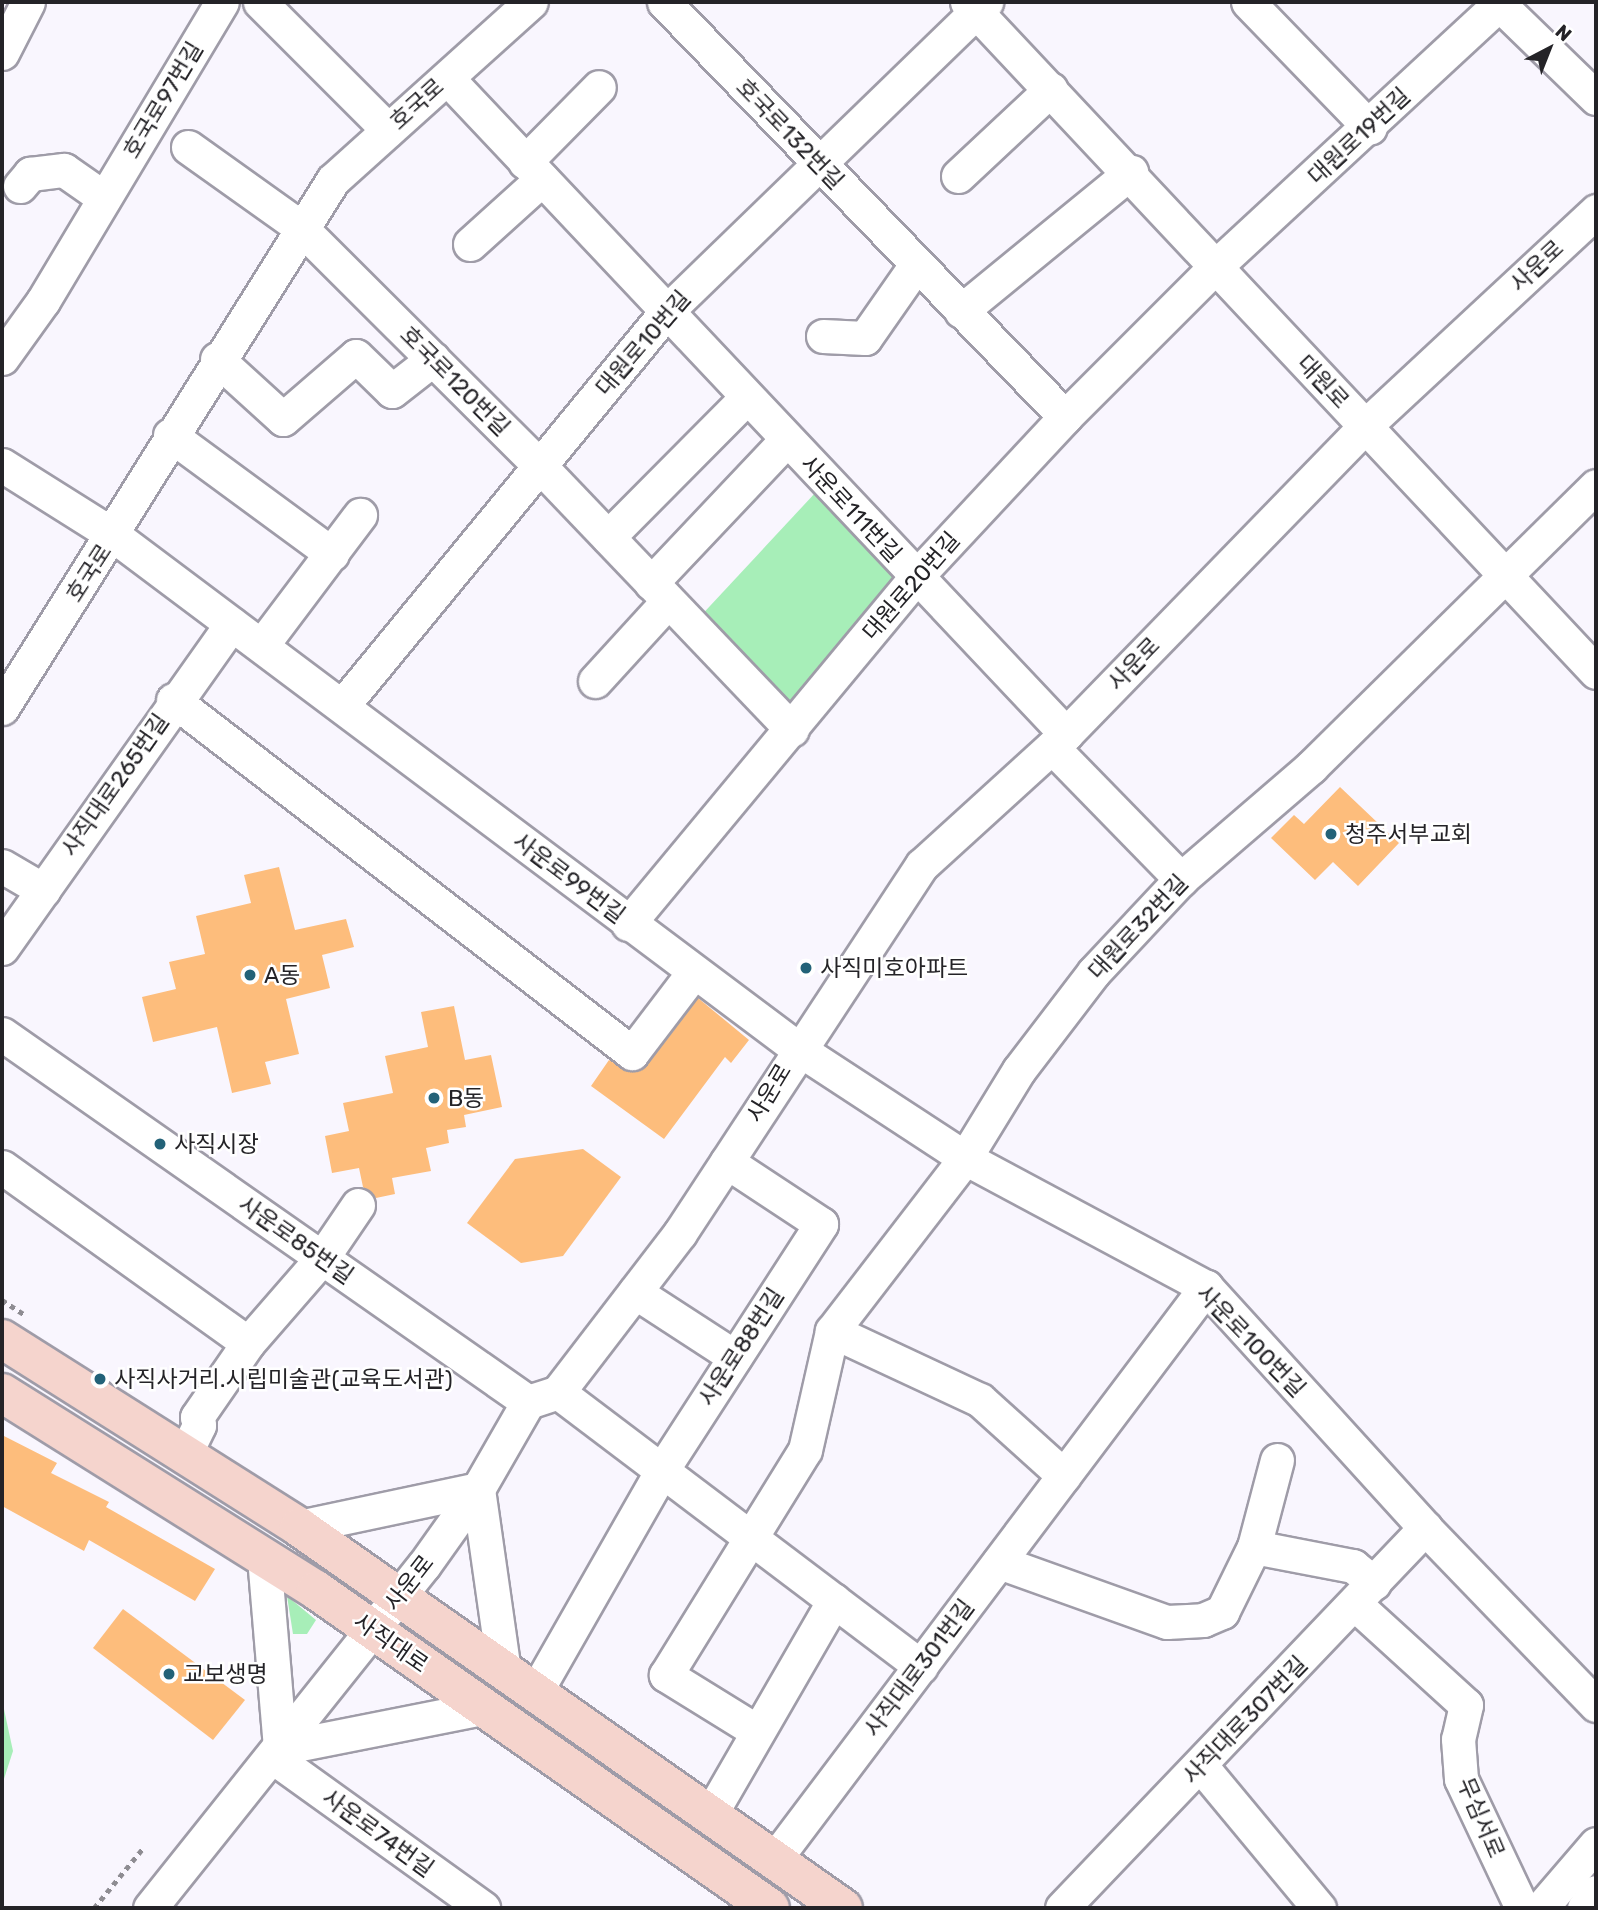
<!DOCTYPE html>
<meta charset="utf-8">
<style>
body{margin:0}
#map{position:relative;width:1598px;height:1910px;overflow:hidden;background:#f9f6fe;font-family:Rubik,"Noto Sans KR",sans-serif}
div>[style]{position:absolute}
.green>*{inset:0;background:#a7eeb8}
.building>*{inset:0;background:#fdbd7c}
.path>*{height:4.5px;margin-top:-2.25px;transform-origin:0;background:repeating-linear-gradient(90deg,#8e8c92 0 5px,transparent 0 10px)}
.roads{filter:drop-shadow(2px 0 #9f9ca8) drop-shadow(-2px 0 #9f9ca8) drop-shadow(0 2px #9f9ca8) drop-shadow(0 -2px #9f9ca8)}
.minor>*{height:33px;margin:-16.5px;padding:0 16.5px;transform-origin:16.5px;border-radius:16.5px;background:#fff}
.major>*{height:38px;margin:-19px;padding:0 19px;transform-origin:19px;border-radius:19px;background:#f5d4cd}
.dots>*{width:19px;height:19px;translate:-50% -50%;box-sizing:border-box;border:4px solid #fff;border-radius:50%}
span{translate:-50% -50%;white-space:nowrap;text-align:center;line-height:1.15;-webkit-text-stroke:5px #fff;paint-order:stroke}
.street-label{font-size:23px;color:#242327}
.poi-label{font-size:23px;color:#242327}
.left{translate:0 -50%;text-align:left}
.frame{position:absolute;inset:0;border:4px solid #242327;pointer-events:none}
.north{position:absolute;left:1514px;top:14px;width:70px;height:70px;-webkit-text-stroke:5px #fff;paint-order:stroke;rotate:42deg;font-size:19px;font-weight:700;line-height:28px;text-align:center;color:#242327}
.north::after{content:'';display:block;margin:auto;width:24px;height:32px;background:#242327;clip-path:polygon(50% 0,100% 100%,50% 72%,0 100%)}
</style>
<div id="map">
<div class="green">
<div style="clip-path:polygon(816px 492px,893px 572px,893px 591px,804px 699px,781px 706px,696px 621px)"></div>
<div style="clip-path:polygon(287px 1596px,316px 1620px,307px 1634px,293px 1634px)"></div>
<div style="clip-path:polygon(2px 1700px,13px 1751px,2px 1785px)"></div>
</div>
<div class="building">
<div style="clip-path:polygon(1340px 787px,1399px 843px,1358px 886px,1333px 862px,1315px 880px,1271px 838px,1294px 815px,1304px 824px)"></div>
<div style="clip-path:polygon(279px 867px,295px 930px,346px 919px,354px 947px,322px 955px,330px 988px,286px 999px,299px 1054px,265px 1062px,271px 1084px,232px 1093px,217px 1027px,153px 1042px,142px 997px,176px 989px,169px 962px,205px 954px,196px 916px,251px 903px,244px 875px)"></div>
<div style="clip-path:polygon(698px 998px,749px 1040px,731px 1063px,725px 1057px,664px 1139px,591px 1086px,609px 1060px,629px 1072px,647px 1065px)"></div>
<div style="clip-path:polygon(454px 1006px,465px 1060px,491px 1055px,502px 1107px,464px 1115px,466px 1127px,447px 1130px,449px 1143px,426px 1148px,431px 1171px,392px 1178px,395px 1194px,376px 1198px,363px 1187px,359px 1168px,332px 1173px,325px 1136px,349px 1131px,343px 1103px,393px 1093px,385px 1056px,428px 1047px,421px 1012px)"></div>
<div style="clip-path:polygon(583px 1149px,621px 1177px,563px 1256px,521px 1263px,467px 1223px,515px 1159px)"></div>
<div style="clip-path:polygon(2px 1435px,57px 1463px,51px 1473px,109px 1502px,106px 1507px,215px 1569px,195px 1601px,89px 1540px,84px 1551px,2px 1506px)"></div>
<div style="clip-path:polygon(123px 1609px,245px 1700px,213px 1740px,93px 1648px)"></div>
</div>
<div class="path">
<div style="left:2px;top:1300px;width:27px;rotate:33deg"></div>
<div style="left:94px;top:1908px;width:79px;rotate:-50.7deg"></div>
</div>
<div class="roads">
<div class="minor">
<div style="left:260px;top:2px;width:181px;rotate:45deg"></div>
<div style="left:664px;top:2px;width:577px;rotate:45.98deg"></div>
<div style="left:967px;top:2px;width:919px;rotate:46.81deg"></div>
<div style="left:1248px;top:2px;width:175px;rotate:45.9deg"></div>
<div style="left:1497px;top:2px;width:138px;rotate:44.1deg"></div>
<div style="left:2px;top:53px;width:57px;rotate:-63deg"></div>
<div style="left:447px;top:78px;width:902px;rotate:46.66deg"></div>
<div style="left:188px;top:147px;width:138px;rotate:35.5deg"></div>
<div style="left:300px;top:227px;width:337px;rotate:44.9deg"></div>
<div style="left:539px;top:465px;width:366px;rotate:46.3deg"></div>
<div style="left:525px;top:162px;width:105px;rotate:-45.4deg"></div>
<div style="left:958px;top:176px;width:127px;rotate:-43.1deg"></div>
<div style="left:20px;top:186px;width:16px;rotate:-50deg"></div>
<div style="left:30px;top:174px;width:34px;rotate:-7deg"></div>
<div style="left:64px;top:170px;width:49px;rotate:35deg"></div>
<div style="left:470px;top:244px;width:97px;rotate:-42.1deg"></div>
<div style="left:961px;top:311px;width:220px;rotate:-39.3deg"></div>
<div style="left:823px;top:336px;width:42px;rotate:2.7deg"></div>
<div style="left:865px;top:338px;width:89px;rotate:-55.1deg"></div>
<div style="left:2px;top:358px;width:70px;rotate:-54.3deg"></div>
<div style="left:43px;top:301px;width:348px;rotate:-59.1deg"></div>
<div style="left:217px;top:359px;width:89px;rotate:42.3deg"></div>
<div style="left:283px;top:419px;width:96px;rotate:-40.8deg"></div>
<div style="left:356px;top:356px;width:50px;rotate:44.2deg"></div>
<div style="left:392px;top:391px;width:52px;rotate:-38deg"></div>
<div style="left:170px;top:435px;width:201px;rotate:36.3deg"></div>
<div style="left:2px;top:465px;width:131px;rotate:32.2deg"></div>
<div style="left:113px;top:535px;width:855px;rotate:36.87deg"></div>
<div style="left:797px;top:1048px;width:201px;rotate:33.2deg"></div>
<div style="left:965px;top:1158px;width:273px;rotate:28.2deg"></div>
<div style="left:1206px;top:1287px;width:326px;rotate:47.7deg"></div>
<div style="left:1425px;top:1528px;width:246px;rotate:46deg"></div>
<div style="left:608px;top:537px;width:196px;rotate:-45.2deg"></div>
<div style="left:651px;top:583px;width:197px;rotate:-46.6deg"></div>
<div style="left:262px;top:645px;width:163px;rotate:-53deg"></div>
<div style="left:595px;top:681px;width:108px;rotate:-47.6deg"></div>
<div style="left:173px;top:700px;width:579px;rotate:37.56deg"></div>
<div style="left:632px;top:1053px;width:101px;rotate:-52.7deg"></div>
<div style="left:343px;top:705px;width:509px;rotate:-50.58deg"></div>
<div style="left:666px;top:312px;width:446px;rotate:-44.1deg"></div>
<div style="left:2px;top:708px;width:623px;rotate:-57.92deg"></div>
<div style="left:333px;top:180px;width:266px;rotate:-42deg"></div>
<div style="left:1052px;top:747px;width:185px;rotate:45.7deg"></div>
<div style="left:2px;top:866px;width:48px;rotate:30.3deg"></div>
<div style="left:628px;top:924px;width:450px;rotate:-50.3deg"></div>
<div style="left:915px;top:578px;width:220px;rotate:-47deg"></div>
<div style="left:1065px;top:417px;width:212px;rotate:-45deg"></div>
<div style="left:1215px;top:267px;width:390px;rotate:-42.8deg"></div>
<div style="left:2px;top:948px;width:397px;rotate:-54.7deg"></div>
<div style="left:2px;top:1034px;width:642px;rotate:34.98deg"></div>
<div style="left:2px;top:1167px;width:302px;rotate:35.6deg"></div>
<div style="left:635px;top:1292px;width:119px;rotate:33deg"></div>
<div style="left:832px;top:1331px;width:163px;rotate:25deg"></div>
<div style="left:980px;top:1400px;width:113px;rotate:42.1deg"></div>
<div style="left:558px;top:1392px;width:455px;rotate:37.1deg"></div>
<div style="left:185px;top:1454px;width:32px;rotate:-64deg"></div>
<div style="left:199px;top:1425px;width:8px;rotate:-104deg"></div>
<div style="left:197px;top:1417px;width:90px;rotate:-55.4deg"></div>
<div style="left:248px;top:1343px;width:113px;rotate:-49deg"></div>
<div style="left:322px;top:1258px;width:64px;rotate:-55.8deg"></div>
<div style="left:478px;top:1489px;width:184px;rotate:81.9deg"></div>
<div style="left:299px;top:1527px;width:183px;rotate:-12deg"></div>
<div style="left:1254px;top:1547px;width:90px;rotate:-75.2deg"></div>
<div style="left:264px;top:1557px;width:192px;rotate:85.2deg"></div>
<div style="left:999px;top:1562px;width:178px;rotate:19.7deg"></div>
<div style="left:1167px;top:1622px;width:36px;rotate:-3deg"></div>
<div style="left:1203px;top:1620px;width:21px;rotate:-23deg"></div>
<div style="left:1222px;top:1612px;width:72px;rotate:-63.8deg"></div>
<div style="left:1254px;top:1547px;width:101px;rotate:10.9deg"></div>
<div style="left:1353px;top:1566px;width:27px;rotate:39deg"></div>
<div style="left:1355px;top:1604px;width:150px;rotate:42.3deg"></div>
<div style="left:1466px;top:1705px;width:35px;rotate:103deg"></div>
<div style="left:1458px;top:1739px;width:40px;rotate:85.7deg"></div>
<div style="left:1461px;top:1779px;width:143px;rotate:64.7deg"></div>
<div style="left:535px;top:1693px;width:257px;rotate:-60.3deg"></div>
<div style="left:662px;top:1470px;width:293px;rotate:-57.1deg"></div>
<div style="left:821px;top:1224px;width:113px;rotate:-146.6deg"></div>
<div style="left:755px;top:1730px;width:105px;rotate:-148.3deg"></div>
<div style="left:666px;top:1675px;width:264px;rotate:-58.3deg"></div>
<div style="left:805px;top:1450px;width:122px;rotate:-77.2deg"></div>
<div style="left:832px;top:1331px;width:218px;rotate:-52.4deg"></div>
<div style="left:965px;top:1158px;width:103px;rotate:-58.5deg"></div>
<div style="left:1019px;top:1070px;width:123px;rotate:-52.6deg"></div>
<div style="left:1094px;top:972px;width:127px;rotate:-46.9deg"></div>
<div style="left:1181px;top:879px;width:172px;rotate:-40.7deg"></div>
<div style="left:1311px;top:767px;width:400px;rotate:-44.6deg"></div>
<div style="left:280px;top:1748px;width:206px;rotate:-11.2deg"></div>
<div style="left:273px;top:1757px;width:259px;rotate:35.7deg"></div>
<div style="left:1201px;top:1766px;width:185px;rotate:50.3deg"></div>
<div style="left:710px;top:1815px;width:248px;rotate:-60deg"></div>
<div style="left:774px;top:1860px;width:718px;rotate:-52.99deg"></div>
<div style="left:150px;top:1908px;width:439px;rotate:-51.4deg"></div>
<div style="left:424px;top:1565px;width:93px;rotate:-54.6deg"></div>
<div style="left:478px;top:1489px;width:100px;rotate:-60.1deg"></div>
<div style="left:528px;top:1402px;width:32px;rotate:-18deg"></div>
<div style="left:558px;top:1392px;width:200px;rotate:-52.5deg"></div>
<div style="left:680px;top:1233px;width:440px;rotate:-56.7deg"></div>
<div style="left:922px;top:865px;width:195px;rotate:-42.3deg"></div>
<div style="left:1066px;top:734px;width:429px;rotate:-45.8deg"></div>
<div style="left:1365px;top:426px;width:316px;rotate:-42.9deg"></div>
<div style="left:1062px;top:1908px;width:526px;rotate:-46.31deg"></div>
<div style="left:1541px;top:1908px;width:84px;rotate:-49.3deg"></div>
<div style="left:1584px;top:1908px;width:20px;rotate:-53deg"></div>
</div>
<div class="major">
<div style="left:2px;top:1339px;width:352px;rotate:32.3deg"></div>
<div style="left:299px;top:1527px;width:664px;rotate:35.01deg"></div>
<div style="left:2px;top:1393px;width:371px;rotate:32.1deg"></div>
<div style="left:316px;top:1590px;width:554px;rotate:35.01deg"></div>
</div>
</div>
<div class="dots">
<div style="left:1331px;top:834px;background:#236278"></div>
<div style="left:806px;top:968px;background:#236278"></div>
<div style="left:250px;top:975px;background:#236278"></div>
<div style="left:434px;top:1098px;background:#236278"></div>
<div style="left:160px;top:1144px;background:#236278"></div>
<div style="left:100px;top:1379px;background:#236278"></div>
<div style="left:169px;top:1674px;background:#236278"></div>
</div>
<div class="street-label">
<span style="left:163px;top:100px;rotate:-59deg">호국로97번길</span>
<span style="left:417px;top:104px;rotate:-42deg">호국로</span>
<span style="left:790px;top:134px;rotate:46deg">호국로132번길</span>
<span style="left:1359px;top:136px;rotate:-43deg">대원로19번길</span>
<span style="left:1537px;top:266px;rotate:-43deg">사운로</span>
<span style="left:643px;top:343px;rotate:-49deg">대원로10번길</span>
<span style="left:455px;top:381px;rotate:45deg">호국로120번길</span>
<span style="left:1323px;top:382px;rotate:47deg">대원로</span>
<span style="left:851px;top:509px;rotate:47deg">사운로111번길</span>
<span style="left:89px;top:573px;rotate:-57deg">호국로</span>
<span style="left:911px;top:586px;rotate:-49deg">대원로20번길</span>
<span style="left:1134px;top:664px;rotate:-46deg">사운로</span>
<span style="left:115px;top:785px;rotate:-55deg">사직대로265번길</span>
<span style="left:569px;top:878px;rotate:37deg">사운로99번길</span>
<span style="left:1138px;top:927px;rotate:-47deg">대원로32번길</span>
<span style="left:769px;top:1093px;rotate:-59deg">사운로</span>
<span style="left:296px;top:1240px;rotate:35deg">사운로85번길</span>
<span style="left:1251px;top:1341px;rotate:46deg">사운로100번길</span>
<span style="left:741px;top:1347px;rotate:-57deg">사운로88번길</span>
<span style="left:409px;top:1583px;rotate:-52deg">사운로</span>
<span style="left:391px;top:1643px;rotate:35deg">사직대로</span>
<span style="left:919px;top:1668px;rotate:-53deg">사직대로301번길</span>
<span style="left:1245px;top:1720px;rotate:-46deg">사직대로307번길</span>
<span style="left:1481px;top:1818px;rotate:67deg">무심서로</span>
<span style="left:378px;top:1833px;rotate:36deg">사운로74번길</span>
</div>
<div class="poi-label">
<span class="left" style="left:1345px;top:834px">청주서부교회</span>
<span class="left" style="left:820px;top:968px">사직미호아파트</span>
<span class="left" style="left:264px;top:975px">A동</span>
<span class="left" style="left:448px;top:1098px">B동</span>
<span class="left" style="left:174px;top:1144px">사직시장</span>
<span class="left" style="left:114px;top:1379px">사직사거리.시립미술관(교육도서관)</span>
<span class="left" style="left:183px;top:1674px">교보생명</span>
</div>
<div class="frame"></div>
<div class="north">N</div>
</div>
